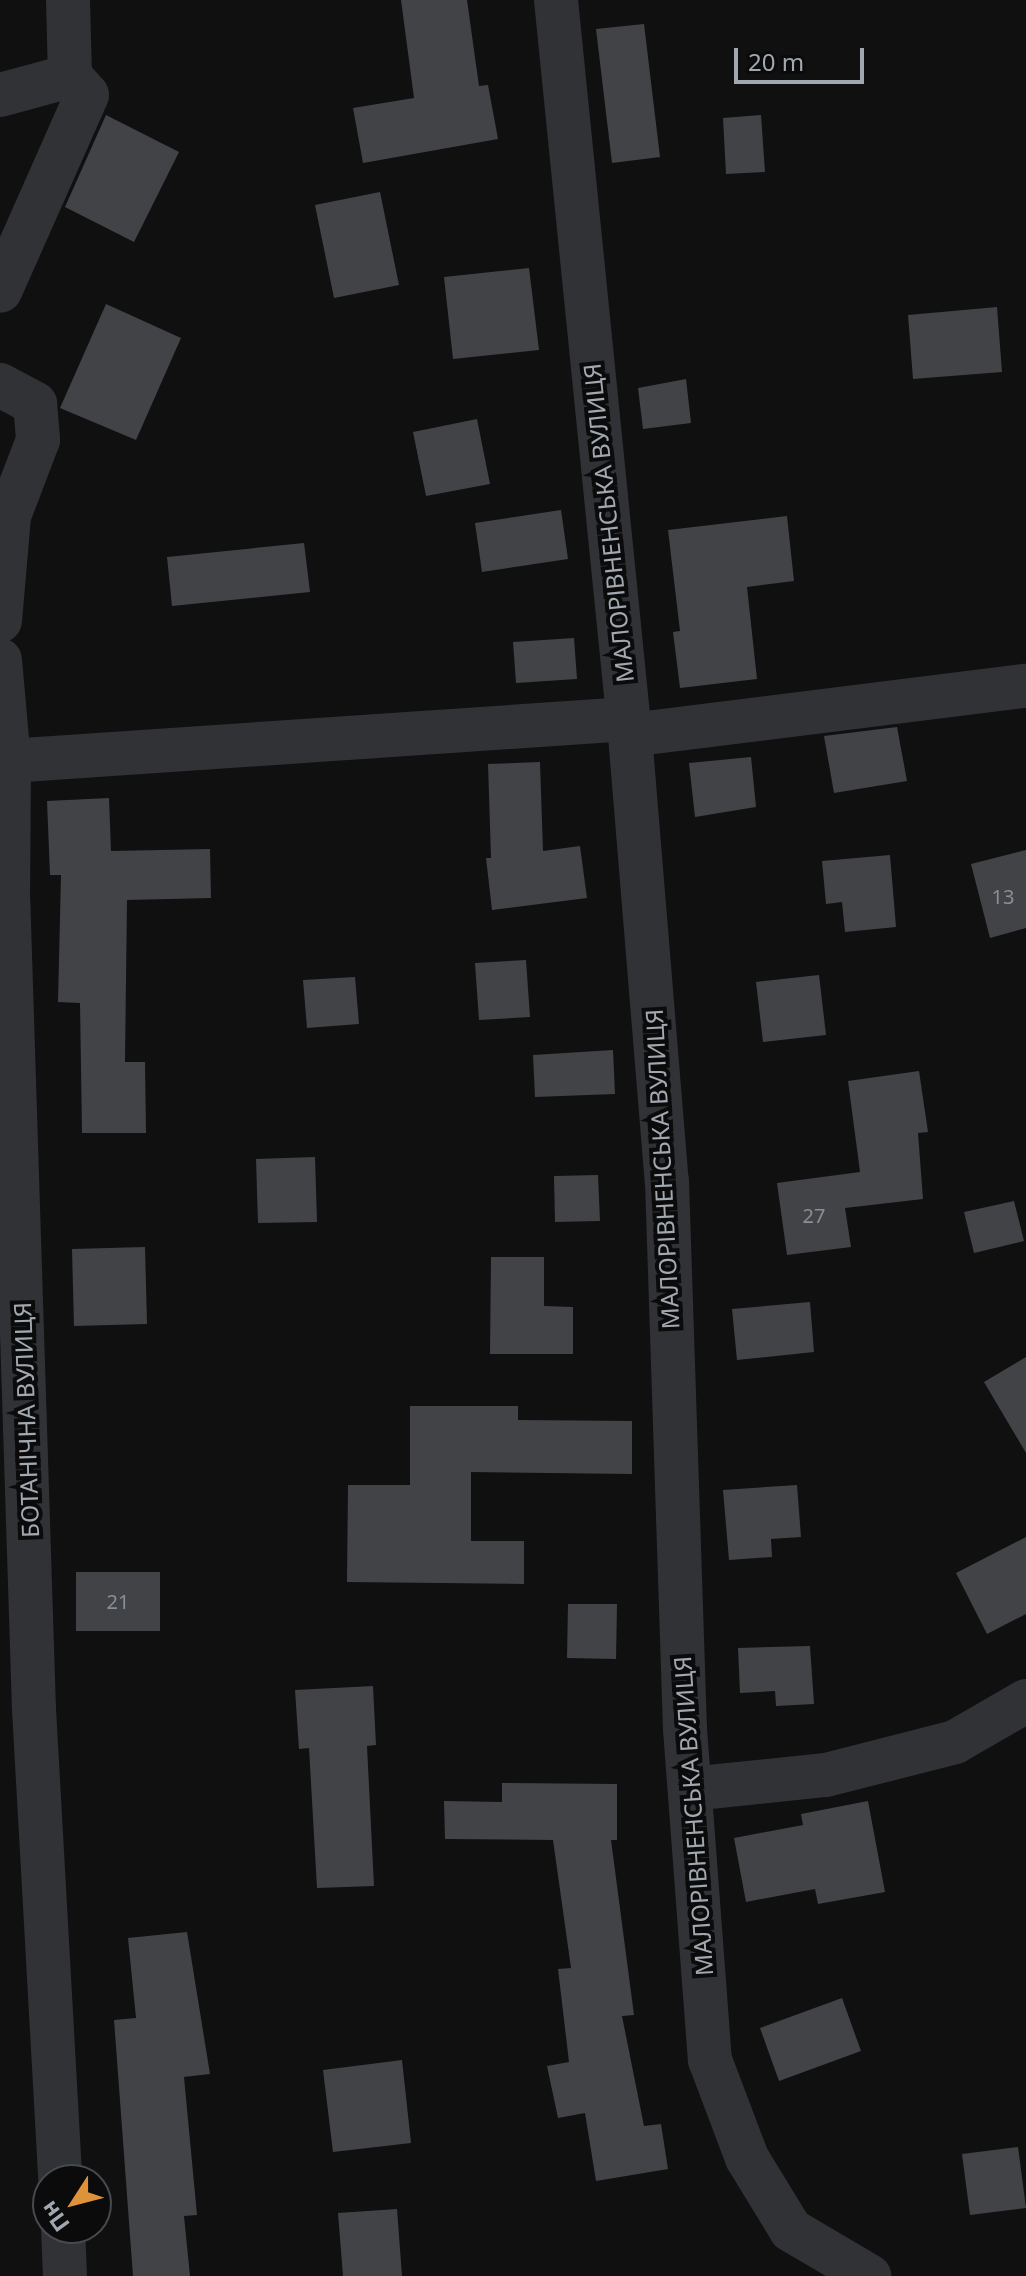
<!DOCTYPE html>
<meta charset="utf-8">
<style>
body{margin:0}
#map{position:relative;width:1026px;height:2276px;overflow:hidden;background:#101011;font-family:"Noto Sans",sans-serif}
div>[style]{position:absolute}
.building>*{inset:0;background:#414346}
.minor>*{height:44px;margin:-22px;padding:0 22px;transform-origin:22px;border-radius:22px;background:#313235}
span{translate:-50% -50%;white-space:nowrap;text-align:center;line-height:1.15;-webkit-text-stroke:8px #0b0b0c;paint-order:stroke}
.number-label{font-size:20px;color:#8a8f96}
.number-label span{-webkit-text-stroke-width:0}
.street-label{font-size:24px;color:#a2a8b0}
.north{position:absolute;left:32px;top:2164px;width:80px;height:80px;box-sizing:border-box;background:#0b0b0c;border:2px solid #474a4e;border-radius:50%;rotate:234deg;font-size:22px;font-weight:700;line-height:32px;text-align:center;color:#a2a8b0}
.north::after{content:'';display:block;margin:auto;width:28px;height:36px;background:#de923a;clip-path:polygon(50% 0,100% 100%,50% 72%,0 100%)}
.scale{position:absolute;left:734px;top:48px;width:130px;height:36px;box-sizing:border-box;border:4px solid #a2a8b0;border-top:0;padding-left:10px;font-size:24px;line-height:28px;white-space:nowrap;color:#a2a8b0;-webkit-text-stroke:6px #0b0b0c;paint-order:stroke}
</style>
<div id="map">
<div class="building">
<div style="clip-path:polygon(401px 0,467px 0,479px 86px,488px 85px,498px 139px,363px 163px,353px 108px,414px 98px)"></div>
<div style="clip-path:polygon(644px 24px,660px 157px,612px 163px,596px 29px)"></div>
<div style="clip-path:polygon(106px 115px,179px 152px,134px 242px,65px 207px)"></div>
<div style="clip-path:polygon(761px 115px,765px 172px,726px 174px,723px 118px)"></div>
<div style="clip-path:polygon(380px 192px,399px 285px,334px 298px,315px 205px)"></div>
<div style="clip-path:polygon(529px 268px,539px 350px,453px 359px,444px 277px)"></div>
<div style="clip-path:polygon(106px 304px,181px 338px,136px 440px,60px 408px)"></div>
<div style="clip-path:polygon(997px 307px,1002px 372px,913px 379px,908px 315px)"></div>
<div style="clip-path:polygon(686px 379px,691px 423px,643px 429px,638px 388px)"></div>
<div style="clip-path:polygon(477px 419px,490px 484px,426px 496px,413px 432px)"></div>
<div style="clip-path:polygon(561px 510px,568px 559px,482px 572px,475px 523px)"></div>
<div style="clip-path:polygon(787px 516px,794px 581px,747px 587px,757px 679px,680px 688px,673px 632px,680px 631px,668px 530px)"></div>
<div style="clip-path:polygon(304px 543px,310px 592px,172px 606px,167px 557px)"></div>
<div style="clip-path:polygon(574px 638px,577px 679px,516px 683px,513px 642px)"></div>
<div style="clip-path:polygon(897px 727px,907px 781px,834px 793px,824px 736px)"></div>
<div style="clip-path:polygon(751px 757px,756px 807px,695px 817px,689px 763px)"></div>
<div style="clip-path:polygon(540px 762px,543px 851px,580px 846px,587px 898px,492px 910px,486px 858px,491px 858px,488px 764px)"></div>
<div style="clip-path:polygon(109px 798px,111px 851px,210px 849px,211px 898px,127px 900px,125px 1062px,145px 1062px,146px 1133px,82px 1133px,80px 1003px,58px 1002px,61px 875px,50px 875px,47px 801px)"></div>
<div style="clip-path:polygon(1026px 850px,1026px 928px,990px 938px,971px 864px)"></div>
<div style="clip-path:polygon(890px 855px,896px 927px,845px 932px,842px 902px,826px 904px,822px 861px)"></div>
<div style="clip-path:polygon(526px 960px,530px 1017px,479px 1020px,475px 963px)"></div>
<div style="clip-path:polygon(819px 975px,826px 1035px,763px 1042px,756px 982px)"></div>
<div style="clip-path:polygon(355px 977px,359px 1024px,307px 1028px,303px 980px)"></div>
<div style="clip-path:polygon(613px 1050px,615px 1094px,535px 1097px,533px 1055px)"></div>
<div style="clip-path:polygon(919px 1071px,928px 1132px,918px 1133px,923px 1199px,845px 1208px,851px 1247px,787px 1255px,777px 1183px,860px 1172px,848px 1081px)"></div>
<div style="clip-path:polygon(315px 1157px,317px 1222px,258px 1223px,256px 1159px)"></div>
<div style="clip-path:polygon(598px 1175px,600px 1221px,555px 1222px,554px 1176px)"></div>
<div style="clip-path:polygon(1014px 1201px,1024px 1241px,974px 1253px,964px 1212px)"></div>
<div style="clip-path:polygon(145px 1247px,147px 1324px,74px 1326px,72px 1249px)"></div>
<div style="clip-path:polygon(491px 1257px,544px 1257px,544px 1306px,573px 1307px,573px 1354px,490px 1354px)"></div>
<div style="clip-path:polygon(810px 1302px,814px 1352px,737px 1360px,732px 1309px)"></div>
<div style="clip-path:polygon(1026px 1357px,1026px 1453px,984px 1382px)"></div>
<div style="clip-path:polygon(410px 1406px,518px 1406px,518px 1420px,632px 1421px,632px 1474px,471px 1472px,471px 1541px,524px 1541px,524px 1584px,347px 1582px,348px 1485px,410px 1485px)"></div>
<div style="clip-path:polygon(797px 1485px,801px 1537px,771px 1539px,772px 1557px,729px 1560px,723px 1490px)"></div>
<div style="clip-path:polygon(1026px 1537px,1026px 1614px,987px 1634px,956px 1573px)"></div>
<div style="clip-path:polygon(76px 1572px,160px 1572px,160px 1631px,76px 1631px)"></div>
<div style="clip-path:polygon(568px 1604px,617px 1604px,616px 1659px,567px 1658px)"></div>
<div style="clip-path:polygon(810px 1646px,814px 1704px,776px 1706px,775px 1691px,740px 1693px,738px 1648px)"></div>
<div style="clip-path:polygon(373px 1686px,376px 1745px,367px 1746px,374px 1886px,317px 1888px,309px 1748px,299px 1749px,295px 1690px)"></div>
<div style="clip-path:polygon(502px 1783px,617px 1784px,617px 1840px,611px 1840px,634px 2015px,622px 2016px,644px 2126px,661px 2124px,668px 2169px,596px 2181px,585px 2113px,558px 2118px,547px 2066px,569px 2062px,558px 1969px,571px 1968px,553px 1840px,445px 1839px,444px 1801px,502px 1802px)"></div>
<div style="clip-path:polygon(868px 1801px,885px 1892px,818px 1904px,815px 1889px,746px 1902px,734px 1838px,803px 1825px,801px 1814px)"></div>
<div style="clip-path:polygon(187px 1932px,210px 2074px,184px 2077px,197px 2215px,184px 2216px,190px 2276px,133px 2276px,114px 2020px,136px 2018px,128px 1938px)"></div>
<div style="clip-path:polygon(842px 1998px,861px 2051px,779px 2081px,760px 2028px)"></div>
<div style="clip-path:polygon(402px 2060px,411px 2143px,333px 2152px,323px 2070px)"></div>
<div style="clip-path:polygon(1018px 2147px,1026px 2208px,970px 2215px,962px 2154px)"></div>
<div style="clip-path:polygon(397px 2209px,402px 2276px,343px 2276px,338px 2213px)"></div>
</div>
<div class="minor">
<div style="left:68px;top:0;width:76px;rotate:88.5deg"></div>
<div style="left:556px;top:0;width:739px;rotate:84.25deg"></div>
<div style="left:630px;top:735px;width:448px;rotate:85.3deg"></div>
<div style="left:667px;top:1181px;width:548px;rotate:88.12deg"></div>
<div style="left:685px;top:1729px;width:332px;rotate:85.7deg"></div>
<div style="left:710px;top:2060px;width:105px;rotate:69.3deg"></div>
<div style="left:747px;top:2158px;width:84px;rotate:58.6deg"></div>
<div style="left:791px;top:2230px;width:91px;rotate:30.5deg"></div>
<div style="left:0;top:95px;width:73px;rotate:-15.2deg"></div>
<div style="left:70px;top:76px;width:25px;rotate:48deg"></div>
<div style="left:87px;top:95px;width:214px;rotate:113.9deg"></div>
<div style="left:0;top:385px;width:40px;rotate:28deg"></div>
<div style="left:35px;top:404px;width:36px;rotate:85deg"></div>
<div style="left:38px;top:440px;width:81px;rotate:110.9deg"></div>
<div style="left:9px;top:516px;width:105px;rotate:94.9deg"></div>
<div style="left:0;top:660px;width:101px;rotate:84.9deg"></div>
<div style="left:9px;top:761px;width:131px;rotate:90.4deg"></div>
<div style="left:8px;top:892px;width:817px;rotate:88.18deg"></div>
<div style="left:34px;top:1709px;width:472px;rotate:86.8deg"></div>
<div style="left:630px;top:735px;width:399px;rotate:-7.1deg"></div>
<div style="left:9px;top:761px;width:620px;rotate:-3.88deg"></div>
<div style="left:690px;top:1789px;width:137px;rotate:-5.9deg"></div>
<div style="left:826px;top:1775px;width:133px;rotate:-14.3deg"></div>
<div style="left:955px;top:1742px;width:82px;rotate:-30deg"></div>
<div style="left:63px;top:2228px;width:48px;rotate:87.6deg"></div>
</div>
<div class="number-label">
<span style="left:1003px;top:896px">13</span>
<span style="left:814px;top:1215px">27</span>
<span style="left:118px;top:1601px">21</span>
</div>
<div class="street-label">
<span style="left:608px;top:523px;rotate:-96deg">МАЛОРІВНЕНСЬКА ВУЛИЦЯ</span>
<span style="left:662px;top:1169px;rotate:-93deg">МАЛОРІВНЕНСЬКА ВУЛИЦЯ</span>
<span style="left:26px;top:1420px;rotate:-92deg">БОТАНІЧНА ВУЛИЦЯ</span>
<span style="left:693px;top:1816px;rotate:-94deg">МАЛОРІВНЕНСЬКА ВУЛИЦЯ</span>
</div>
<div class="north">Пн</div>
<div class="scale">20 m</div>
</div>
